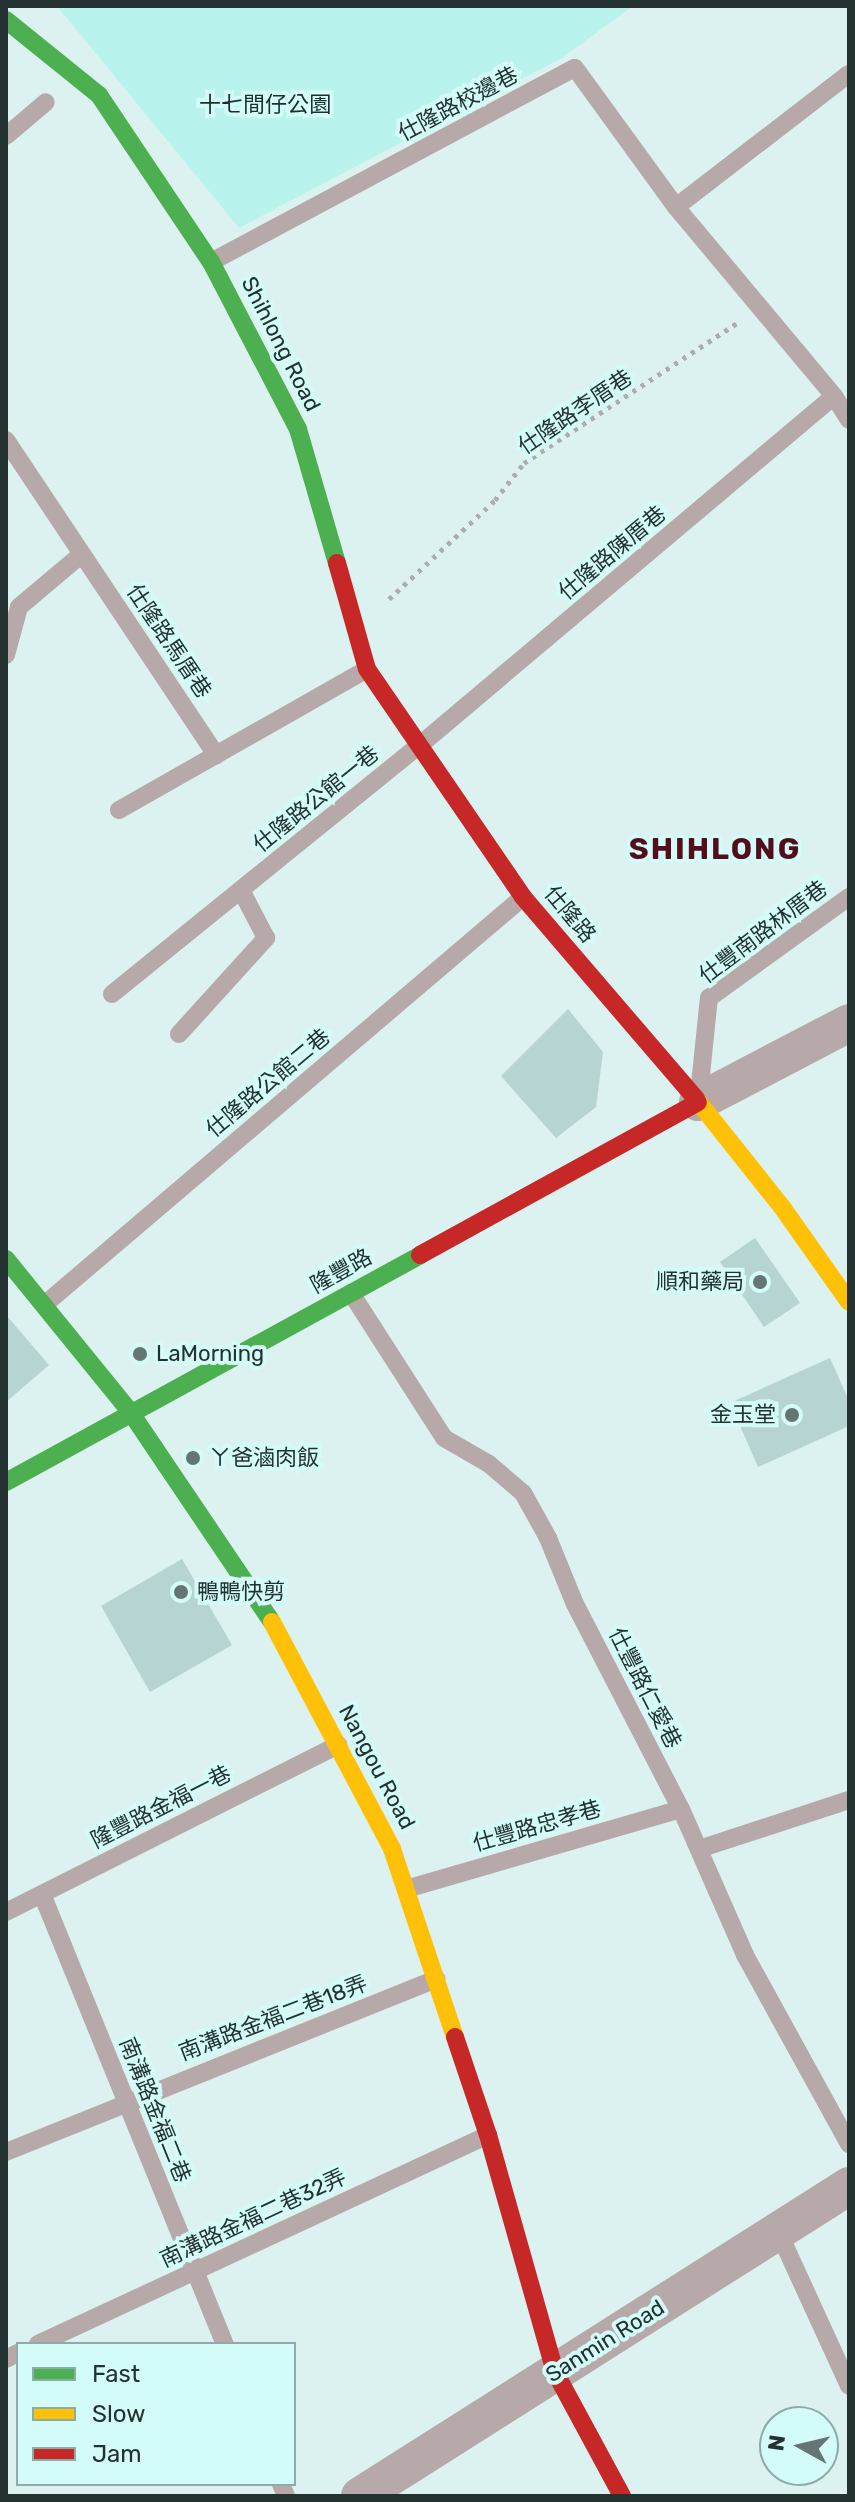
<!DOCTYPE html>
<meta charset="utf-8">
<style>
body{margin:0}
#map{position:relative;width:855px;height:2502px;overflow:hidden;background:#dcf2f0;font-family:Rubik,"Noto Sans TC",sans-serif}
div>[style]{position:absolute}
.green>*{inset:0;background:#b9f3ee}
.building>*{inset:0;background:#b5d4d2}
.path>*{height:5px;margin-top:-2.5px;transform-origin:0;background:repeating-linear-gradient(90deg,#aeadad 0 4px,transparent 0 10px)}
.lane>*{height:18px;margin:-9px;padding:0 9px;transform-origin:9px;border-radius:9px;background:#b7a9a9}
.street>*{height:38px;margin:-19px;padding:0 19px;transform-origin:19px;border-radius:19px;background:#b7a9a9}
.fast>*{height:18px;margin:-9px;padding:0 9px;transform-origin:9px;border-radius:9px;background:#4caf50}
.slow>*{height:18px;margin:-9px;padding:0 9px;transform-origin:9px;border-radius:9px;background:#ffc107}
.jam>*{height:18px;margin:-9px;padding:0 9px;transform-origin:9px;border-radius:9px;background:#c62828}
.dots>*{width:22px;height:22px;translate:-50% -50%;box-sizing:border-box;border:4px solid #d3fbf8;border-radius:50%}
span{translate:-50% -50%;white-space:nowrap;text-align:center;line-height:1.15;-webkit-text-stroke:8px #d3fbf8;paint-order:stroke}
.street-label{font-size:22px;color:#233231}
.park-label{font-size:22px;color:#1b302e}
.poi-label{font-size:22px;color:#233231}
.right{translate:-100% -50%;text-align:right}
.left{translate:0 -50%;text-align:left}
.district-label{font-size:30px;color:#530d1b;font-weight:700;letter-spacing:2px}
.frame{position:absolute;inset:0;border:8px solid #233231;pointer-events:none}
.legend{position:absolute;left:16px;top:2342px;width:280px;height:144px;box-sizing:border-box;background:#d3fbf8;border:2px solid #8daba8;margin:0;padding:10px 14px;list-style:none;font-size:24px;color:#233231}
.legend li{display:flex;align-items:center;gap:16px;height:40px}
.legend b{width:40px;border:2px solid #8daba8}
.north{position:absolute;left:759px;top:2406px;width:80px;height:80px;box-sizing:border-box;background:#d3fbf8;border:2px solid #8daba8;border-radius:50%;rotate:278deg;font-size:22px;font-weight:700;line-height:32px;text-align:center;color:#233231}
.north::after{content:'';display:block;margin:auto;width:28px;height:36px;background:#647574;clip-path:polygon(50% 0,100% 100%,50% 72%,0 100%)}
</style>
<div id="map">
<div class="green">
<div style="clip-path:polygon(57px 6px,633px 6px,562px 58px,239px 228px)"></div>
</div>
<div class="building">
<div style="clip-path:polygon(568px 1009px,603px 1052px,596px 1107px,556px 1138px,501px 1076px)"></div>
<div style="clip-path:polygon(755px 1238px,800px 1303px,764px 1327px,720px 1262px)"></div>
<div style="clip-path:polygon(6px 1315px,49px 1365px,6px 1402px)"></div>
<div style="clip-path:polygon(830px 1358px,849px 1401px,849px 1426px,758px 1467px,730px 1403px)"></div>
<div style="clip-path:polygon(182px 1559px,232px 1645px,150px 1692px,101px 1606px)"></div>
</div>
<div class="path">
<div style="left:389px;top:599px;width:145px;rotate:-43deg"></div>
<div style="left:495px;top:500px;width:47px;rotate:-51.9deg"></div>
<div style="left:524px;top:463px;width:257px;rotate:-33.3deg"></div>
</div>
<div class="lane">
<div style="left:6px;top:136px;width:52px;rotate:-40.4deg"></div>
<div style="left:676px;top:207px;width:218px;rotate:-37.6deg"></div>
<div style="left:211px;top:262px;width:412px;rotate:-28.1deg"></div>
<div style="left:575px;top:68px;width:172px;rotate:54deg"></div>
<div style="left:676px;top:207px;width:246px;rotate:50.1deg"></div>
<div style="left:834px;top:396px;width:28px;rotate:58deg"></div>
<div style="left:6px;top:440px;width:379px;rotate:56.3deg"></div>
<div style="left:6px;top:655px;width:50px;rotate:-74.8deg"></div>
<div style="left:19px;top:607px;width:82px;rotate:-40.1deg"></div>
<div style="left:119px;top:810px;width:285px;rotate:-29.6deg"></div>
<div style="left:112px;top:994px;width:396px;rotate:-39deg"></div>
<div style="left:420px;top:745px;width:541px;rotate:-40.13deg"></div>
<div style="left:179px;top:1034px;width:130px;rotate:-47.8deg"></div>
<div style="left:266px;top:938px;width:54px;rotate:-117.5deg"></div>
<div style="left:699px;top:1094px;width:97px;rotate:-84.1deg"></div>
<div style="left:709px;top:998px;width:173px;rotate:-35.8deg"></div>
<div style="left:351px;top:1293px;width:172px;rotate:57.3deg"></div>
<div style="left:444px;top:1438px;width:52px;rotate:30deg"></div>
<div style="left:489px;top:1464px;width:45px;rotate:40.5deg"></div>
<div style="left:523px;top:1493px;width:51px;rotate:60.9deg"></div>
<div style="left:548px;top:1538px;width:71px;rotate:67.8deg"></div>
<div style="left:575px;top:1604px;width:231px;rotate:62.7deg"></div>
<div style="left:681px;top:1809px;width:159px;rotate:66.3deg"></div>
<div style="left:745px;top:1955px;width:216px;rotate:61.2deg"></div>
<div style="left:44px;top:1305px;width:629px;rotate:-40.42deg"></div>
<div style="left:699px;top:1849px;width:158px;rotate:-18.1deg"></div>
<div style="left:406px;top:1889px;width:286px;rotate:-16.2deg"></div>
<div style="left:42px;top:1894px;width:486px;rotate:67.9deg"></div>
<div style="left:6px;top:1912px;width:372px;rotate:-26.7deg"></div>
<div style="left:6px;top:2152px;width:464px;rotate:-21.9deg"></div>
<div style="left:779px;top:2233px;width:168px;rotate:65.4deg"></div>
<div style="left:38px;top:2344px;width:496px;rotate:-24.9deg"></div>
<div style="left:6px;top:2359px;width:13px;rotate:-27deg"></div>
<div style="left:281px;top:2484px;width:13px;rotate:67deg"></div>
</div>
<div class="street">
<div style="left:698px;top:1102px;width:170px;rotate:-27.6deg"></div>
<div style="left:360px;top:2496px;width:579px;rotate:-32.37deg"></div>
</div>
<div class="fast">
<div style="left:6px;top:20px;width:119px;rotate:38.9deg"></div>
<div style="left:99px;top:95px;width:201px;rotate:56.2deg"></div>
<div style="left:211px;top:262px;width:188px;rotate:62.5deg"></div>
<div style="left:298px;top:429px;width:140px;rotate:73.8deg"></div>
<div style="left:6px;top:1259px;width:198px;rotate:50.9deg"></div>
<div style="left:131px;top:1413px;width:252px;rotate:56deg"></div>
<div style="left:6px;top:1482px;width:472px;rotate:-28.7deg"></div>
</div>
<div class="slow">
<div style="left:696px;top:1099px;width:138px;rotate:51.5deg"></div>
<div style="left:782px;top:1207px;width:116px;rotate:54.8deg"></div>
<div style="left:272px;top:1622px;width:257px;rotate:62.1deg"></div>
<div style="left:392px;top:1849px;width:198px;rotate:71.5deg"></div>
</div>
<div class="jam">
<div style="left:337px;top:563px;width:110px;rotate:74.2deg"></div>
<div style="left:367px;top:669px;width:276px;rotate:55.6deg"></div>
<div style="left:523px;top:897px;width:266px;rotate:49.4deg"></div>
<div style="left:420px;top:1255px;width:317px;rotate:-28.8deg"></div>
<div style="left:455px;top:2037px;width:103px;rotate:71.4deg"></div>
<div style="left:488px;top:2135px;width:246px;rotate:74.2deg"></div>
<div style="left:555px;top:2372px;width:141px;rotate:61.6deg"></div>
</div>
<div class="dots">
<div style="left:760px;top:1282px;background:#647574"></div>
<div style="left:140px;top:1354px;background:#647574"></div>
<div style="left:792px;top:1415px;background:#647574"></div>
<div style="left:193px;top:1458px;background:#647574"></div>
<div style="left:181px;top:1592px;background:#647574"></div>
</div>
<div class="street-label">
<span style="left:458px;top:104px;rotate:-28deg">仕隆路校邊巷</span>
<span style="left:281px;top:344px;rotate:63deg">Shihlong Road</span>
<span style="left:575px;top:412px;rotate:-34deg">仕隆路李厝巷</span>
<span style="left:612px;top:553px;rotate:-40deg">仕隆路陳厝巷</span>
<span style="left:169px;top:641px;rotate:56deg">仕隆路馬厝巷</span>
<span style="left:316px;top:799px;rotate:-39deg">仕隆路公館一巷</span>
<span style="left:570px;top:914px;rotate:50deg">仕隆路</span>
<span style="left:763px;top:932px;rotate:-37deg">仕豐南路林厝巷</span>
<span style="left:268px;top:1083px;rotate:-40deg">仕隆路公館二巷</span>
<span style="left:341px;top:1271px;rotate:-29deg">隆豐路</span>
<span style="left:645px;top:1688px;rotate:63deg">仕豐路仁愛巷</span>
<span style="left:377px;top:1767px;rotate:62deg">Nangou Road</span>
<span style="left:161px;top:1807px;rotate:-27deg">隆豐路金福一巷</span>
<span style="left:537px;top:1826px;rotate:-16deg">仕豐路忠孝巷</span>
<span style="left:273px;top:2018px;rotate:-21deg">南溝路金福二巷18弄</span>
<span style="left:155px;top:2110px;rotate:68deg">南溝路金福二巷</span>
<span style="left:253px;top:2218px;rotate:-25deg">南溝路金福二巷32弄</span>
<span style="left:605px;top:2341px;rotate:-32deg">Sanmin Road</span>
</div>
<div class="park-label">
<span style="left:265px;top:105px">十七間仔公園</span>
</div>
<div class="poi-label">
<span class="right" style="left:744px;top:1282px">順和藥局</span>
<span class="left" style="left:156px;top:1354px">LaMorning</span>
<span class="right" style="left:776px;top:1415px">金玉堂</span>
<span class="left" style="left:209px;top:1458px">ㄚ爸滷肉飯</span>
<span class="left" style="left:197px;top:1592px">鴨鴨快剪</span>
</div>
<div class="district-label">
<span style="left:715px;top:849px">SHIHLONG</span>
</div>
<div class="frame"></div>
<ul class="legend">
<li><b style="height:10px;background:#4caf50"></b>Fast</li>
<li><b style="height:10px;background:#ffc107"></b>Slow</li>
<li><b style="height:10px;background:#c62828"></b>Jam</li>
</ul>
<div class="north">N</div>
</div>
